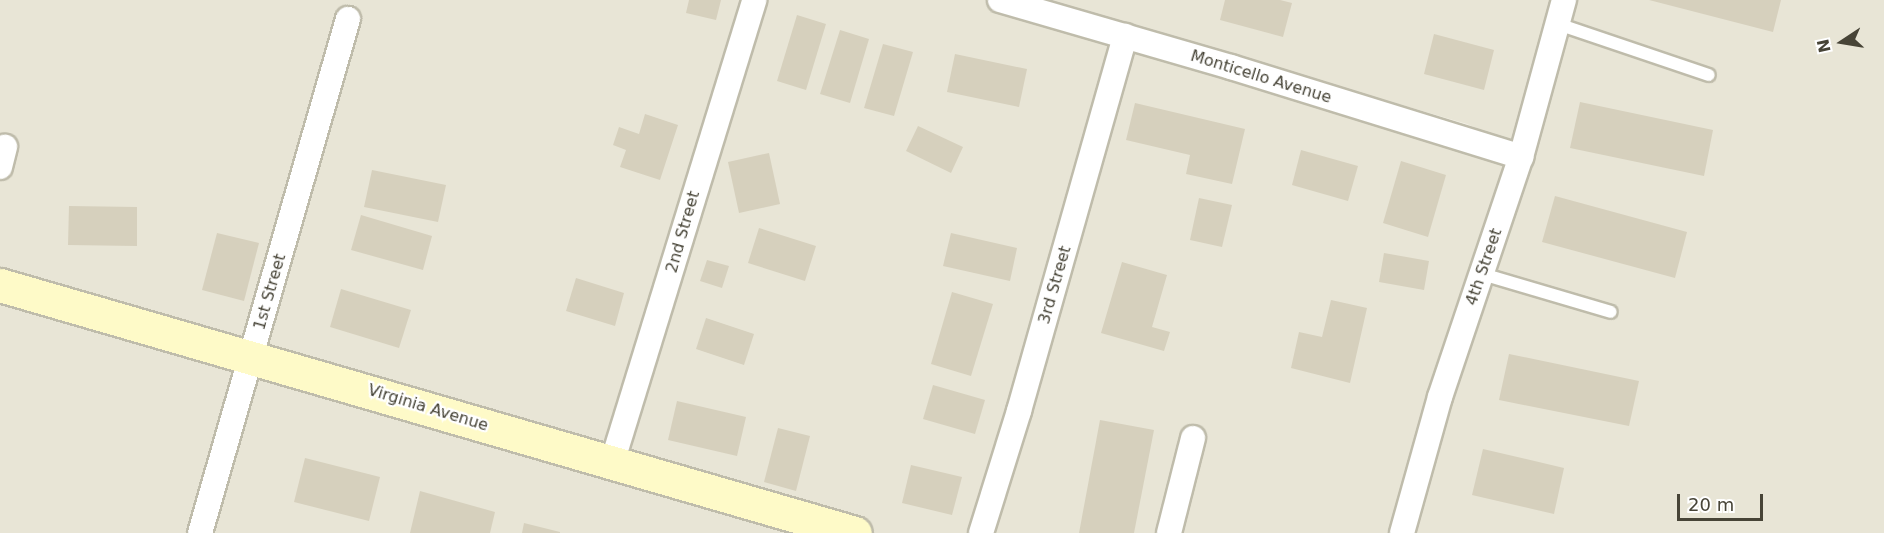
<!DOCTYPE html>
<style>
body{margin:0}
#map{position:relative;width:1884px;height:533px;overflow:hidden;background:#f4f2e8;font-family:"DejaVu Sans",sans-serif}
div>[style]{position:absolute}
.residential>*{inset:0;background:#e8e5d6}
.building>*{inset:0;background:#d6d0bd}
.roads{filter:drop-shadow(2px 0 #bfbcab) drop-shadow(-2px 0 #bfbcab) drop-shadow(0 2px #bfbcab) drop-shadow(0 -2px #bfbcab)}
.lane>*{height:12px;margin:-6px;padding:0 6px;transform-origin:6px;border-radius:6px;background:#fff}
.street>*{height:24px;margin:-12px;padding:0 12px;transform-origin:12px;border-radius:12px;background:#fff}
.secondary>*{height:33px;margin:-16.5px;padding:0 16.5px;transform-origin:16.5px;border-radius:16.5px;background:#fefac8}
span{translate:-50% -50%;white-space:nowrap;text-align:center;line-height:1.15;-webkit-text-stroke:4.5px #fff;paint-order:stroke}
.street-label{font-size:16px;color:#474437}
.north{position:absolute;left:1812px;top:12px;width:60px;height:60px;-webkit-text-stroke:4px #fff;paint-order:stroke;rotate:258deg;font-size:16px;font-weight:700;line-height:24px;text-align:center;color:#474437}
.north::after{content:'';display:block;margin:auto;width:21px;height:27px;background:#474437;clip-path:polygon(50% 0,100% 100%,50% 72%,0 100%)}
.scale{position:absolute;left:1677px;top:494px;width:86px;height:27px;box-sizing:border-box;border:3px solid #474437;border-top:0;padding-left:8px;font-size:18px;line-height:21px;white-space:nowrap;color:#474437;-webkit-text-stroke:4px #fff;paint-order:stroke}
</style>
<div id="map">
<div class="residential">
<div style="clip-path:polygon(0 0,1038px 0,1491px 135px,1467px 124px,1041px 0,1884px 0,1884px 533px,0 533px)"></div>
</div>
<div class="building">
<div style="clip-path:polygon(689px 0,721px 0,716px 20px,686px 13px)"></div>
<div style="clip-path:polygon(1225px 0,1280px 0,1292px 3px,1283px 37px,1220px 20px)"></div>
<div style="clip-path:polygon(1649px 0,1781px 0,1773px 32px)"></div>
<div style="clip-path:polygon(797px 15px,826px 24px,806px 90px,777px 81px)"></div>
<div style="clip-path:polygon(840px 30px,869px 39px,850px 103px,820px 94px)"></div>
<div style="clip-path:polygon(1434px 34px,1494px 50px,1484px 90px,1424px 74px)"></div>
<div style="clip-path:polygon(883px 44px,913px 52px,894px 116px,864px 108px)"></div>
<div style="clip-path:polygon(955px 54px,1027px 69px,1019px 107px,947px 92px)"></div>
<div style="clip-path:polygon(1580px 102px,1713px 130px,1704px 176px,1570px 148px)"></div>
<div style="clip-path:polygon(1135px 103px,1245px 129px,1232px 184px,1186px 174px,1190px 155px,1126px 140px)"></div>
<div style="clip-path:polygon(645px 114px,678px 125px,660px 180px,620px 167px,626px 150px,613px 145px,619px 127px,639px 134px)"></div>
<div style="clip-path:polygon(918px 126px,963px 147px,951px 173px,906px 151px)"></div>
<div style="clip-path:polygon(1301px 150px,1358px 166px,1348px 201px,1292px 185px)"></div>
<div style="clip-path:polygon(769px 153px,780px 204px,739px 213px,728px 162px)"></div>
<div style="clip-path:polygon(1401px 161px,1446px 175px,1428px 237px,1383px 223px)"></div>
<div style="clip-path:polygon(372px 170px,446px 185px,438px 222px,364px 207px)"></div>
<div style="clip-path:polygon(1555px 196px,1687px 232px,1675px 278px,1542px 242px)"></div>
<div style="clip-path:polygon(1199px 198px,1232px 205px,1222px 247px,1190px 240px)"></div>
<div style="clip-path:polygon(69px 206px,137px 207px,137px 246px,68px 245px)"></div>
<div style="clip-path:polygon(361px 215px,432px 236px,423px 270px,351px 250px)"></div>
<div style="clip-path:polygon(759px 228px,816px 246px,805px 281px,748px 263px)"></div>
<div style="clip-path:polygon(217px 233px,259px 243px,244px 301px,202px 290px)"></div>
<div style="clip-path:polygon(951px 233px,1017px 248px,1010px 281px,943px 266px)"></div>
<div style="clip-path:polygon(1384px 253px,1429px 261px,1424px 290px,1379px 282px)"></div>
<div style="clip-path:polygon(707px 260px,729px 266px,722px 288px,700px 281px)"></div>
<div style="clip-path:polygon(1122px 262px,1167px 275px,1152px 327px,1170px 332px,1164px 351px,1101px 333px)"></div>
<div style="clip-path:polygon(576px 278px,624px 293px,615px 326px,566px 311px)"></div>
<div style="clip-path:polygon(341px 289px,411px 310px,399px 348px,330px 327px)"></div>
<div style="clip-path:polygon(952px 292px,993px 304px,971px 376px,931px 364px)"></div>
<div style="clip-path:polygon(1331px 300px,1367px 308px,1350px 383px,1291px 368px,1299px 332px,1322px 337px)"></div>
<div style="clip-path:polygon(706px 318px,754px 334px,744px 365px,696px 349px)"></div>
<div style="clip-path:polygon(1509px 354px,1639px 381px,1629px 426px,1499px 400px)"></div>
<div style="clip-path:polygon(933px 385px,985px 400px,975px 434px,923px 419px)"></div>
<div style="clip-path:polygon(677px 401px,746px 417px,737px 456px,668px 440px)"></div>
<div style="clip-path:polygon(1100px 420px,1154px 430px,1134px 533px,1079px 533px)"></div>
<div style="clip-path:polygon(778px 428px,810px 436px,796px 491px,764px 482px)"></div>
<div style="clip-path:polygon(1483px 449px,1564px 468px,1554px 514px,1472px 495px)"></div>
<div style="clip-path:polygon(305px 458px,380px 477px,369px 521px,294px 502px)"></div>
<div style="clip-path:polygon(911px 465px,962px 477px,952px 515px,902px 503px)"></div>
<div style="clip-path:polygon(420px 491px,495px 512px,490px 533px,410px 533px)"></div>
<div style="clip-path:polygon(524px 523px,560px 532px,560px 533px,522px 533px)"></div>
</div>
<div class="roads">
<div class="lane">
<div style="left:1558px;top:24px;width:159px;rotate:18.7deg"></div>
<div style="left:1482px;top:274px;width:134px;rotate:16.4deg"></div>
</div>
<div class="street">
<div style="left:1000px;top:0;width:241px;rotate:16.2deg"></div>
<div style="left:1231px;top:67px;width:304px;rotate:17.2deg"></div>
<div style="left:0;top:167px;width:21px;rotate:-76deg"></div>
<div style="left:612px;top:463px;width:484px;rotate:-72.9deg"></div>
<div style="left:200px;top:533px;width:535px;rotate:-73.94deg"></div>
<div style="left:981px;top:533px;width:128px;rotate:-72.7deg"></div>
<div style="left:1019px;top:411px;width:390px;rotate:-74.2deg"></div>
<div style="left:1169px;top:533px;width:98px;rotate:-75.8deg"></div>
<div style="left:1402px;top:533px;width:141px;rotate:-74.4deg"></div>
<div style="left:1440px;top:397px;width:253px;rotate:-71.4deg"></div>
<div style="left:1521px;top:157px;width:163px;rotate:-74.7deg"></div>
</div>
<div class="secondary">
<div style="left:0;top:285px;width:890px;rotate:16.18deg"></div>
</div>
</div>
<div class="street-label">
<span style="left:1261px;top:77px;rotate:17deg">Monticello Avenue</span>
<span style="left:683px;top:232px;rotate:-74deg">2nd Street</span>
<span style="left:1484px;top:267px;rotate:-71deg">4th Street</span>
<span style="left:1055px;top:285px;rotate:-74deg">3rd Street</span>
<span style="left:270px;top:292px;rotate:-74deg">1st Street</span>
<span style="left:428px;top:408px;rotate:17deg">Virginia Avenue</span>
</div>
<div class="north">N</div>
<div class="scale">20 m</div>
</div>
